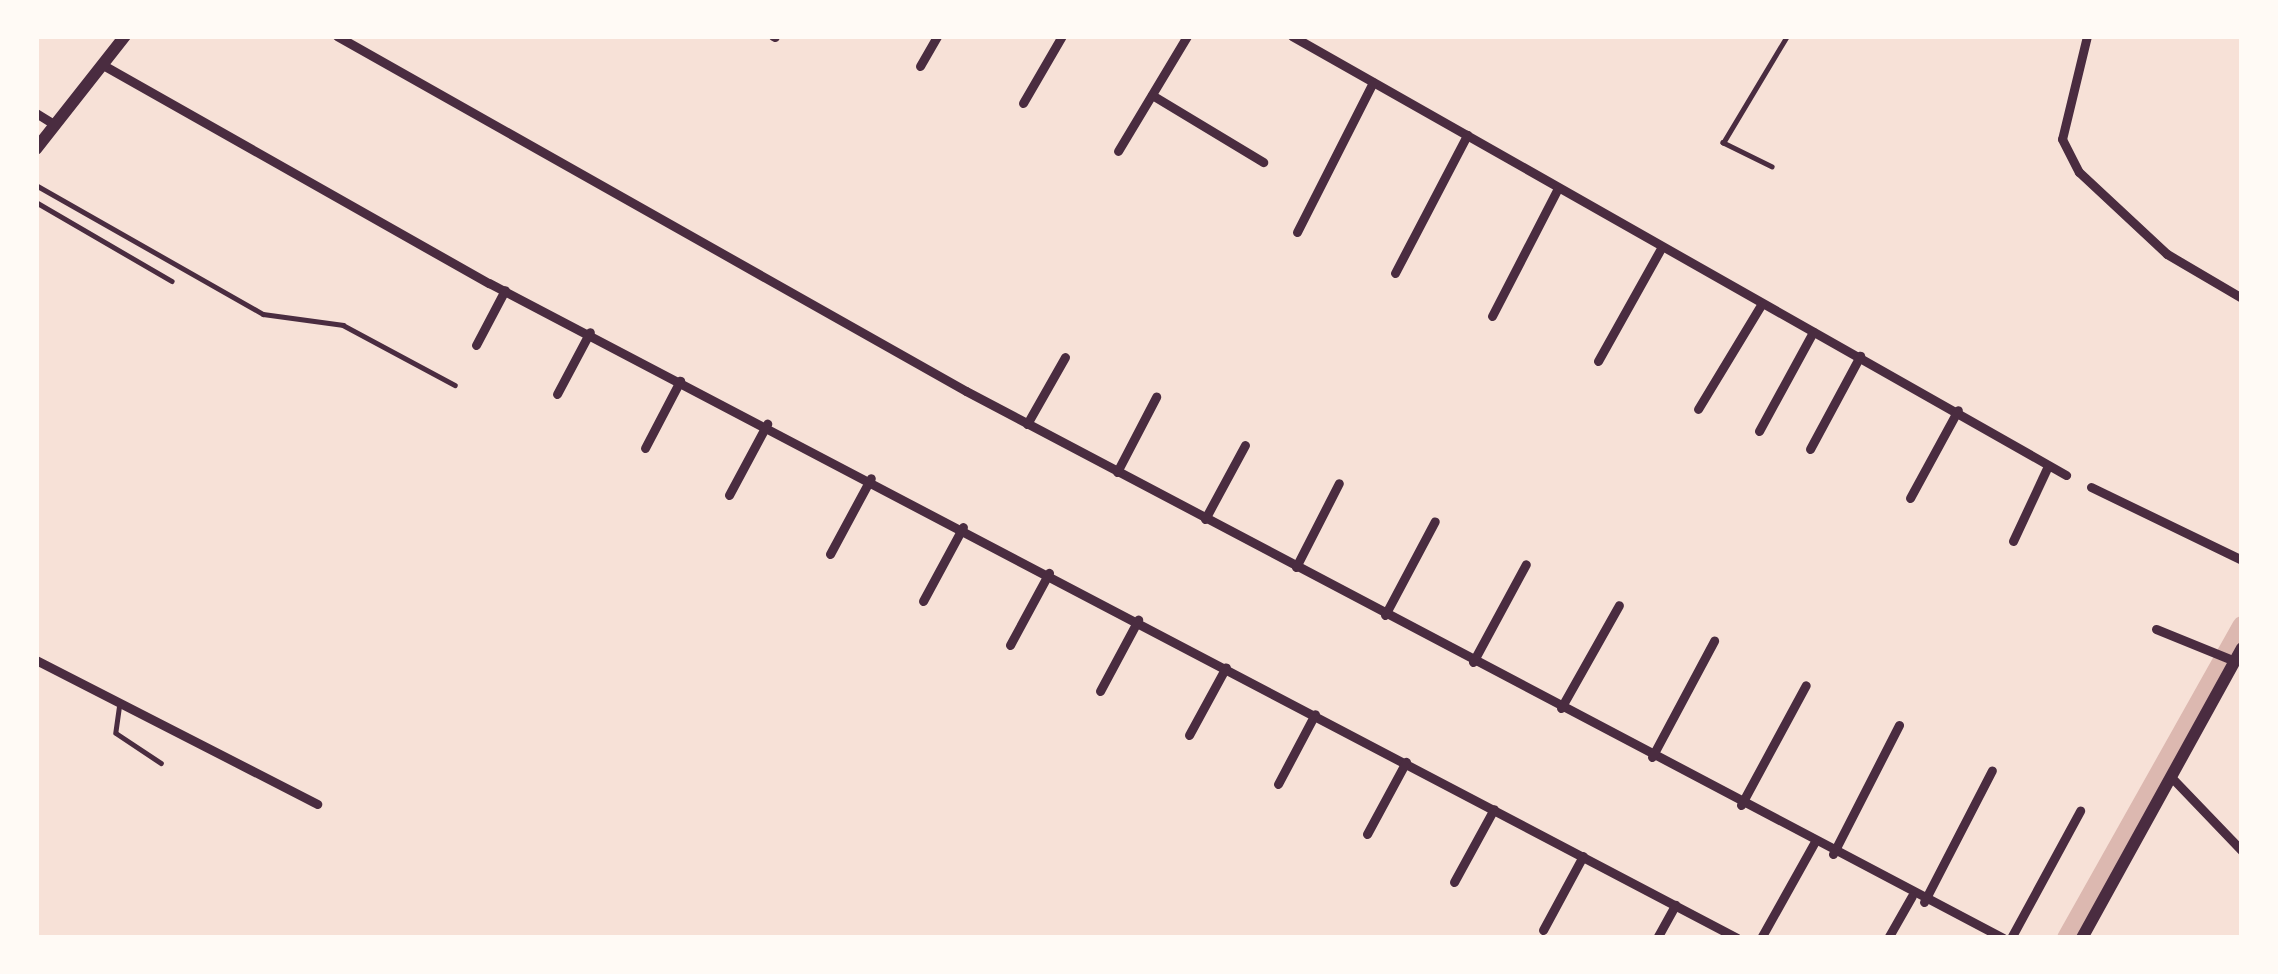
<!DOCTYPE html>
<style>
body{margin:0}
#map{position:relative;width:2278px;height:974px;overflow:hidden;background:#f7e1d7;font-family:"Roboto Serif",serif}
div>[style]{position:absolute}
.canal>*{height:21px;margin:-10.5px;padding:0 10.5px;transform-origin:10.5px;border-radius:10.5px;background:#dcb8b0}
.service>*{height:4.5px;margin:-2.25px;padding:0 2.25px;transform-origin:2.25px;border-radius:2.25px;background:#4a2c40}
.minor>*{height:9px;margin:-4.5px;padding:0 4.5px;transform-origin:4.5px;border-radius:4.5px;background:#4a2c40}
.tertiary>*{height:12px;margin:-6px;padding:0 6px;transform-origin:6px;border-radius:6px;background:#4a2c40}
span{translate:-50% -50%;white-space:nowrap;text-align:center;line-height:1.15;-webkit-text-stroke:9px #fffaf5;paint-order:stroke}
.frame{position:absolute;inset:0;border:39px solid #fffaf5;pointer-events:none}
</style>
<div id="map">
<div class="canal">
<div style="left:2067px;top:938px;width:358px;rotate:-60.7deg"></div>
</div>
<div class="service">
<div style="left:1772px;top:167px;width:55px;rotate:-153.9deg"></div>
<div style="left:1723px;top:143px;width:125px;rotate:-59.1deg"></div>
<div style="left:36px;top:185px;width:261px;rotate:29.6deg"></div>
<div style="left:263px;top:314px;width:81px;rotate:7.8deg"></div>
<div style="left:343px;top:325px;width:127px;rotate:28.2deg"></div>
<div style="left:36px;top:202px;width:157px;rotate:30.2deg"></div>
<div style="left:120px;top:703px;width:30px;rotate:98deg"></div>
<div style="left:116px;top:733px;width:54px;rotate:33.7deg"></div>
</div>
<div class="minor">
<div style="left:337px;top:36px;width:722px;rotate:29.44deg"></div>
<div style="left:966px;top:391px;width:1172px;rotate:27.81deg"></div>
<div style="left:773px;top:36px;width:2px;rotate:27deg"></div>
<div style="left:1292px;top:36px;width:890px;rotate:29.56deg"></div>
<div style="left:2087px;top:36px;width:106px;rotate:103.6deg"></div>
<div style="left:2062px;top:139px;width:37px;rotate:63deg"></div>
<div style="left:2079px;top:172px;width:120px;rotate:43deg"></div>
<div style="left:2167px;top:254px;width:87px;rotate:30.4deg"></div>
<div style="left:103px;top:65px;width:443px;rotate:29.5deg"></div>
<div style="left:489px;top:283px;width:1409px;rotate:27.69deg"></div>
<div style="left:920px;top:66px;width:34px;rotate:-60deg"></div>
<div style="left:1152px;top:95px;width:130px;rotate:31.1deg"></div>
<div style="left:1023px;top:103px;width:78px;rotate:-59.8deg"></div>
<div style="left:36px;top:113px;width:22px;rotate:32deg"></div>
<div style="left:1118px;top:151px;width:134px;rotate:-59deg"></div>
<div style="left:1297px;top:232px;width:168px;rotate:-63.1deg"></div>
<div style="left:1395px;top:273px;width:156px;rotate:-62.4deg"></div>
<div style="left:1492px;top:316px;width:144px;rotate:-62.7deg"></div>
<div style="left:476px;top:345px;width:62px;rotate:-62.2deg"></div>
<div style="left:1598px;top:361px;width:127px;rotate:-60.8deg"></div>
<div style="left:557px;top:394px;width:70px;rotate:-62deg"></div>
<div style="left:1698px;top:409px;width:122px;rotate:-58.8deg"></div>
<div style="left:1027px;top:424px;width:77px;rotate:-60.4deg"></div>
<div style="left:1759px;top:431px;width:113px;rotate:-61.4deg"></div>
<div style="left:645px;top:448px;width:76px;rotate:-62.4deg"></div>
<div style="left:1810px;top:449px;width:106px;rotate:-61.7deg"></div>
<div style="left:1117px;top:472px;width:85px;rotate:-62.5deg"></div>
<div style="left:2091px;top:487px;width:168px;rotate:25.8deg"></div>
<div style="left:729px;top:495px;width:81px;rotate:-61.8deg"></div>
<div style="left:1910px;top:498px;width:100px;rotate:-61.4deg"></div>
<div style="left:1205px;top:519px;width:84px;rotate:-61.6deg"></div>
<div style="left:2013px;top:541px;width:83px;rotate:-65deg"></div>
<div style="left:830px;top:554px;width:86px;rotate:-61.7deg"></div>
<div style="left:1296px;top:567px;width:94px;rotate:-62.9deg"></div>
<div style="left:923px;top:601px;width:84px;rotate:-61.6deg"></div>
<div style="left:1385px;top:615px;width:106px;rotate:-62deg"></div>
<div style="left:2156px;top:629px;width:85px;rotate:22.1deg"></div>
<div style="left:1010px;top:645px;width:82px;rotate:-61.6deg"></div>
<div style="left:36px;top:660px;width:316px;rotate:27.1deg"></div>
<div style="left:1473px;top:662px;width:111px;rotate:-61.6deg"></div>
<div style="left:1100px;top:691px;width:81px;rotate:-61.8deg"></div>
<div style="left:1561px;top:708px;width:118px;rotate:-60.6deg"></div>
<div style="left:1189px;top:735px;width:77px;rotate:-61.4deg"></div>
<div style="left:1652px;top:757px;width:132px;rotate:-61.9deg"></div>
<div style="left:2173px;top:779px;width:100px;rotate:46.2deg"></div>
<div style="left:1278px;top:784px;width:79px;rotate:-62.1deg"></div>
<div style="left:1741px;top:805px;width:136px;rotate:-61.6deg"></div>
<div style="left:1367px;top:834px;width:82px;rotate:-61.6deg"></div>
<div style="left:1833px;top:854px;width:145px;rotate:-62.9deg"></div>
<div style="left:1454px;top:882px;width:83px;rotate:-61.3deg"></div>
<div style="left:1924px;top:902px;width:148px;rotate:-62.7deg"></div>
<div style="left:1543px;top:930px;width:84px;rotate:-61.6deg"></div>
<div style="left:1657px;top:938px;width:38px;rotate:-61deg"></div>
<div style="left:1761px;top:938px;width:109px;rotate:-60.8deg"></div>
<div style="left:1888px;top:938px;width:48px;rotate:-60.3deg"></div>
<div style="left:2011px;top:938px;width:145px;rotate:-61.5deg"></div>
</div>
<div class="tertiary">
<div style="left:36px;top:149px;width:144px;rotate:-51.8deg"></div>
<div style="left:2082px;top:938px;width:331px;rotate:-61.1deg"></div>
</div>
<div class="frame"></div>
</div>
